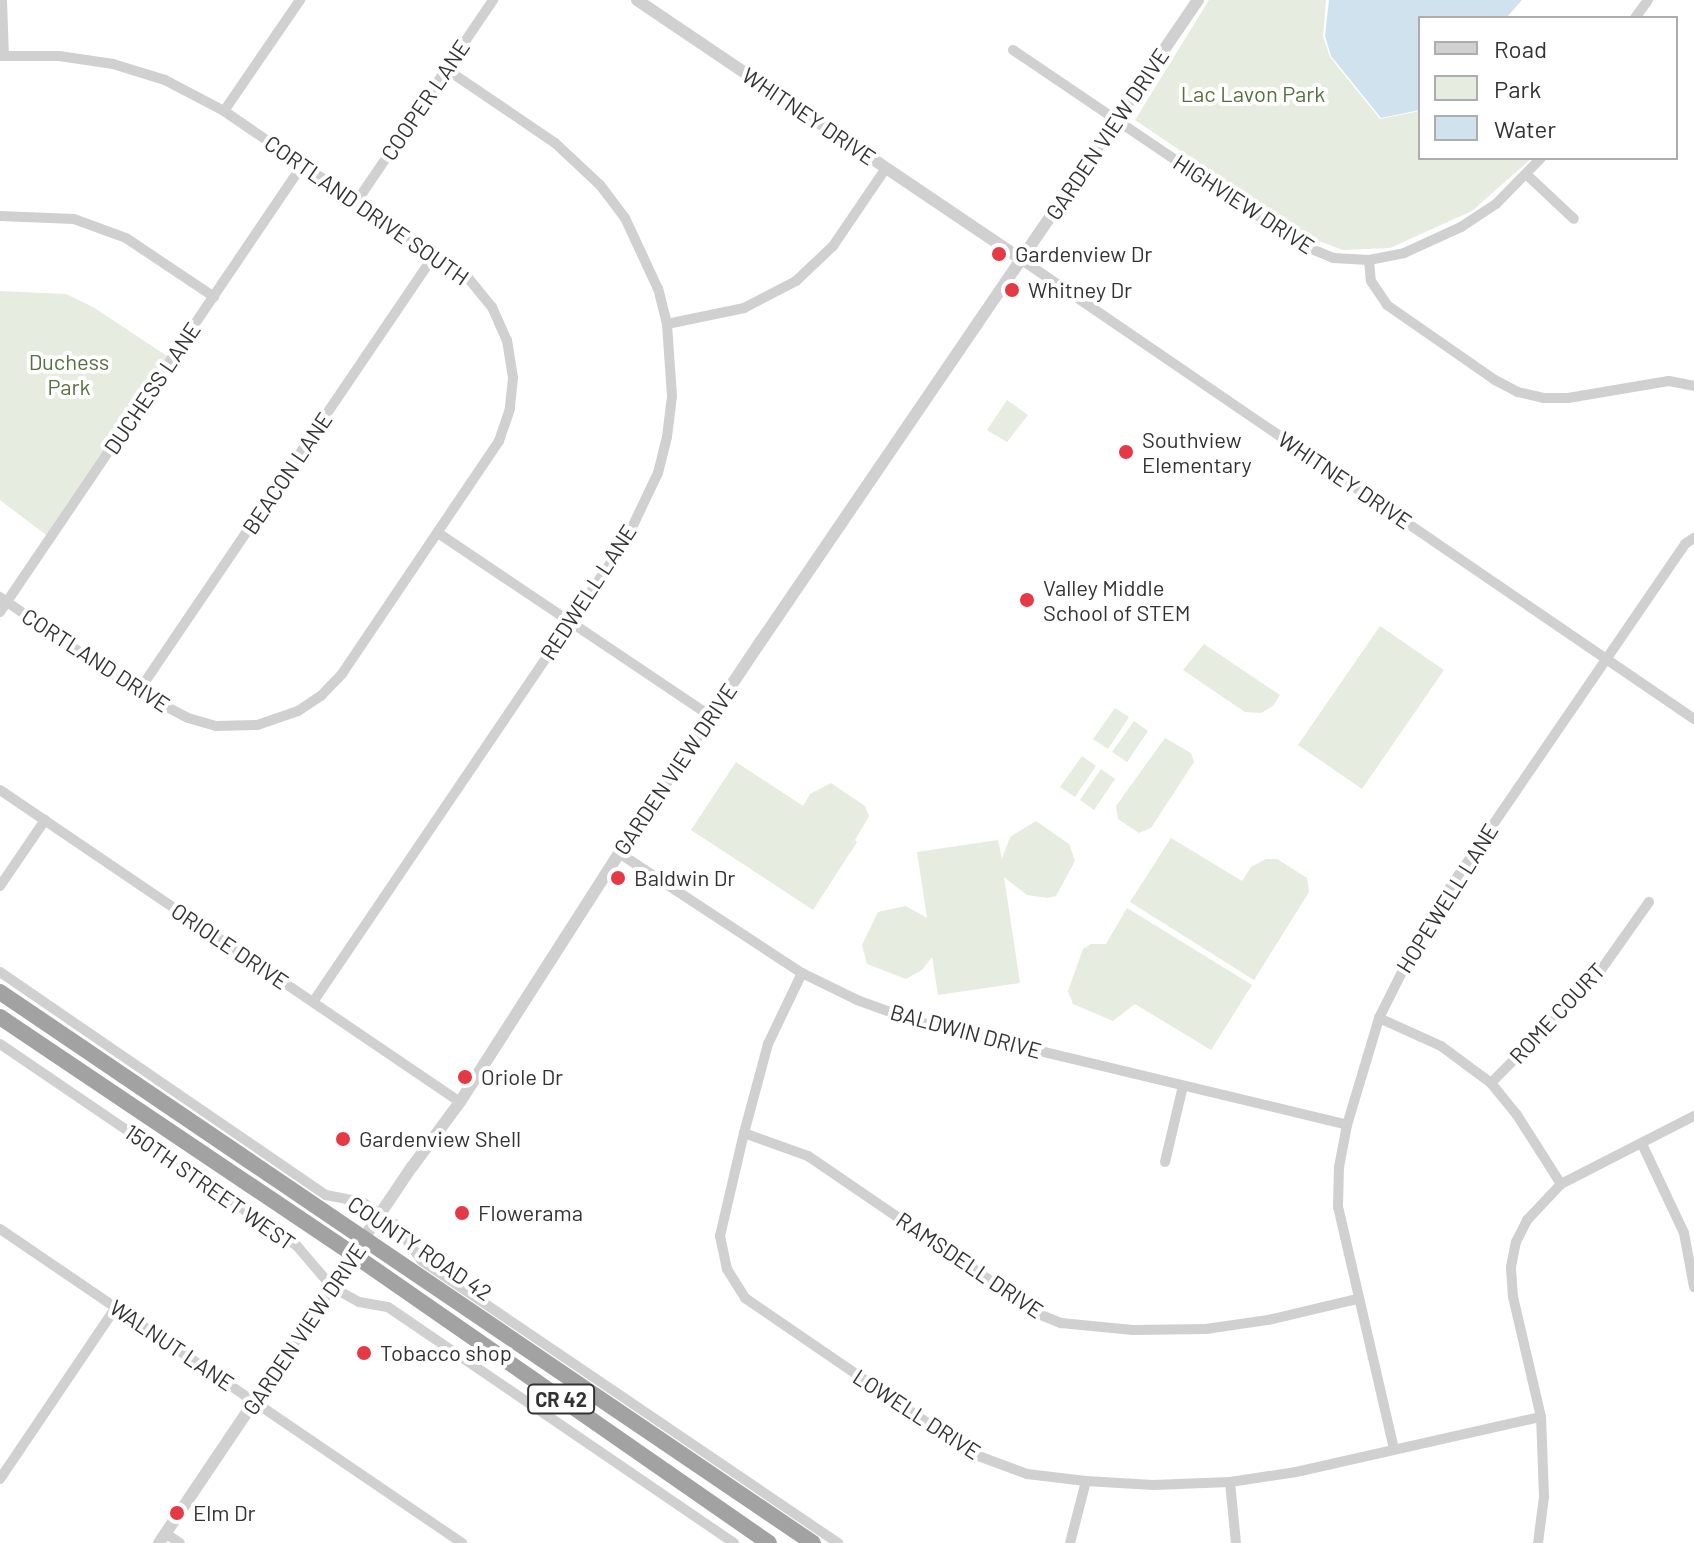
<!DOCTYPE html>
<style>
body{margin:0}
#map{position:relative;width:1694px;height:1543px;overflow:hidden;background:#fff;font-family:Barlow,sans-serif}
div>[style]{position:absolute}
.green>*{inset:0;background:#e6ecdf}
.water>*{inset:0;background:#cfe2ee}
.minor>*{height:10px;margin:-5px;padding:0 5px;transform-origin:5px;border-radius:5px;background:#d0d0d0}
.tertiary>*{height:12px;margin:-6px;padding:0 6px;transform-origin:6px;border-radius:6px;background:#d0d0d0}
.trunk>*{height:16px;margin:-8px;padding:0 8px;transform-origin:8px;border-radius:8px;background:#a2a2a2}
.dots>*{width:22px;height:22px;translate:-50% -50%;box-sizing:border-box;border:4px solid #fff;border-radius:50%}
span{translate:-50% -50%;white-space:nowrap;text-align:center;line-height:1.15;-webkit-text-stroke:8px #fff;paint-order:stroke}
.shield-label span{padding:2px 6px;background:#fff;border:2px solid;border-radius:6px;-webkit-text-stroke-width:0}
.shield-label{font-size:20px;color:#333;font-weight:700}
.park-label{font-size:22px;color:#56703f}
.street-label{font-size:22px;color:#333}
.poi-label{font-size:22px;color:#333}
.left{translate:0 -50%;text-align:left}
.legend{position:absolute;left:1418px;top:16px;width:260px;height:144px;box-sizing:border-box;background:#fff;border:2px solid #adadad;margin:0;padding:10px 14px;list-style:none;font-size:24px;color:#333}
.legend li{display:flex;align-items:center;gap:16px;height:40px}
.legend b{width:40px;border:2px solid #adadad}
</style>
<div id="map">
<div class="green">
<div style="clip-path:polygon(1209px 0,1326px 0,1323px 36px,1330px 57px,1380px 119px,1420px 111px,1420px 158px,1532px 158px,1472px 211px,1390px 248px,1343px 250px,1306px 236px,1135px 120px)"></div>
<div style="clip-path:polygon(0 291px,66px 294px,93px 307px,167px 356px,46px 535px,0 500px)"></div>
<div style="clip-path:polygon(1007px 400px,1028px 415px,1007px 442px,987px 430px)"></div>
<div style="clip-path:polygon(1380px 626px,1444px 670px,1362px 789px,1298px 745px)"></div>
<div style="clip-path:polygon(1204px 644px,1280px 695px,1273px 706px,1261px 713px,1245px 712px,1183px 670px)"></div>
<div style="clip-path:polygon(1115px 708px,1129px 717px,1108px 749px,1093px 739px)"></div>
<div style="clip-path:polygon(1134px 721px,1148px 731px,1127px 762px,1112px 752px)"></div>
<div style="clip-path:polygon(1165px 738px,1191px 753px,1194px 762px,1151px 828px,1139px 833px,1118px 819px,1116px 806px)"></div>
<div style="clip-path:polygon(1082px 756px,1096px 766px,1075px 797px,1060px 787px)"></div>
<div style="clip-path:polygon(736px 762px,803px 806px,810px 794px,831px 783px,865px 806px,869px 816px,855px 840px,857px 842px,813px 910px,691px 830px)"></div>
<div style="clip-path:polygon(1101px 769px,1115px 779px,1094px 810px,1080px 800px)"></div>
<div style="clip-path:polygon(1036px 821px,1069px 844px,1075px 861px,1056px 896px,1048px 898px,1027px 895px,1004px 877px,1020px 983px,938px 995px,932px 957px,922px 970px,906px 979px,867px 964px,862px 945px,878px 912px,906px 906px,927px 918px,917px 852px,998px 840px,1002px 859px,1010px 837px)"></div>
<div style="clip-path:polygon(1171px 838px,1242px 881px,1251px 867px,1266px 859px,1277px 859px,1307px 878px,1309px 892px,1254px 980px,1130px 902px)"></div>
<div style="clip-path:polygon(1127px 908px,1252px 985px,1211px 1050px,1135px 1004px,1113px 1021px,1073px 1004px,1068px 991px,1083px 949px,1091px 944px,1106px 944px)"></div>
</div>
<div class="water">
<div style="clip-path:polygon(1329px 0,1522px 0,1506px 18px,1420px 18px,1420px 110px,1381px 118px,1331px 56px,1325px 36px)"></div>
</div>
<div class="minor">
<div style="left:2px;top:0;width:56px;rotate:88deg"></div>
<div style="left:1635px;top:18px;width:22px;rotate:-54deg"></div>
<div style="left:1013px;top:50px;width:346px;rotate:34.1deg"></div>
<div style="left:1299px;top:244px;width:37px;rotate:22deg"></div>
<div style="left:1333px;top:258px;width:36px;rotate:3deg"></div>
<div style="left:1369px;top:260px;width:36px;rotate:-11deg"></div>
<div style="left:1404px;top:253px;width:63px;rotate:-24.5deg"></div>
<div style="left:1461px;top:227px;width:42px;rotate:-33.3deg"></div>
<div style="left:1496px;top:204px;width:64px;rotate:-45.6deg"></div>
<div style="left:0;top:56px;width:59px"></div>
<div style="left:59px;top:56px;width:55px;rotate:8.4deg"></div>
<div style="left:113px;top:64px;width:54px;rotate:17.1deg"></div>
<div style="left:165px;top:80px;width:67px;rotate:27.7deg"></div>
<div style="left:224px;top:111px;width:297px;rotate:34.4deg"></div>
<div style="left:469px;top:279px;width:36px;rotate:51deg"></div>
<div style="left:492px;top:307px;width:36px;rotate:66deg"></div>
<div style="left:507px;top:340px;width:38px;rotate:81deg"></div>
<div style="left:513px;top:378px;width:31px;rotate:96deg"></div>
<div style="left:510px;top:409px;width:34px;rotate:109deg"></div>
<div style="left:499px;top:441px;width:281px;rotate:124deg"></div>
<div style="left:342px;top:674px;width:29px;rotate:134deg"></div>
<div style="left:322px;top:695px;width:29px;rotate:146deg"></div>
<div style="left:298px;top:711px;width:43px;rotate:161.1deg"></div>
<div style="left:257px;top:725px;width:41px;rotate:178.6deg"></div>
<div style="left:216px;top:726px;width:29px;rotate:-164deg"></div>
<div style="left:188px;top:718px;width:56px;rotate:-152.5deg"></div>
<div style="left:138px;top:692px;width:168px;rotate:-145.5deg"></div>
<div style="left:224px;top:111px;width:135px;rotate:-55.6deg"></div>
<div style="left:1527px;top:175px;width:64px;rotate:43.1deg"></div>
<div style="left:357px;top:201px;width:243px;rotate:-55.9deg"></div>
<div style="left:0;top:216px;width:74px;rotate:2.3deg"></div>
<div style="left:74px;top:219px;width:55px;rotate:20.1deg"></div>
<div style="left:126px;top:238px;width:106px;rotate:33.8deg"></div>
<div style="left:1022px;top:260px;width:814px;rotate:34.33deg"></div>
<div style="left:1369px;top:260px;width:21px;rotate:85deg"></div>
<div style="left:1371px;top:281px;width:29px;rotate:56deg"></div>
<div style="left:1387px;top:305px;width:131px;rotate:34.8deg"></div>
<div style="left:1495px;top:380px;width:26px;rotate:28deg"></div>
<div style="left:1518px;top:392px;width:26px;rotate:13deg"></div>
<div style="left:1543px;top:398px;width:25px"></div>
<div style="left:1568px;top:398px;width:102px;rotate:-9.6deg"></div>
<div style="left:1669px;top:381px;width:25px;rotate:11deg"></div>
<div style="left:667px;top:324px;width:79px;rotate:-11.7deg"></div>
<div style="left:744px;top:308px;width:59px;rotate:-27.4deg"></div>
<div style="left:796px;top:281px;width:51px;rotate:-43.4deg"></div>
<div style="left:833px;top:246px;width:94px;rotate:-55.8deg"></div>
<div style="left:438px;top:533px;width:328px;rotate:33.9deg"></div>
<div style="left:0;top:612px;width:541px;rotate:-55.93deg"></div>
<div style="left:138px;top:692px;width:529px;rotate:-55.86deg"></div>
<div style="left:0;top:790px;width:556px;rotate:34.15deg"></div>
<div style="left:619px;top:853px;width:219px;rotate:33.3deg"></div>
<div style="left:802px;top:973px;width:61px;rotate:26.1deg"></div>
<div style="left:857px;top:1000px;width:62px;rotate:19.9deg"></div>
<div style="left:915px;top:1021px;width:444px;rotate:13.5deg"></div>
<div style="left:0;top:886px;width:80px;rotate:-55.7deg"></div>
<div style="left:0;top:972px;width:395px;rotate:34.4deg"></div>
<div style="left:326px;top:1195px;width:37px;rotate:11deg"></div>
<div style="left:362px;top:1202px;width:40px;rotate:34deg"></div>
<div style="left:395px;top:1224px;width:46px;rotate:53.9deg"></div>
<div style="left:422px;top:1261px;width:503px;rotate:34.13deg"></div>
<div style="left:802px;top:973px;width:79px;rotate:115.6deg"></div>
<div style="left:768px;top:1044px;width:92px;rotate:105.1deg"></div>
<div style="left:744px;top:1133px;width:106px;rotate:103.1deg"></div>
<div style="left:720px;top:1236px;width:34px;rotate:78deg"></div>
<div style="left:727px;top:1269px;width:34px;rotate:58deg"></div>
<div style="left:745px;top:1298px;width:276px;rotate:34.4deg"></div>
<div style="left:973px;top:1454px;width:58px;rotate:20.3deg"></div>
<div style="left:1027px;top:1474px;width:59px;rotate:6.8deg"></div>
<div style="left:1086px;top:1481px;width:67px;rotate:3.4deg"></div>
<div style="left:1153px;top:1485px;width:77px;rotate:-2.2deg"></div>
<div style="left:1230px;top:1482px;width:67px;rotate:-8.6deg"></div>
<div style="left:1296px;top:1472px;width:251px;rotate:-12.7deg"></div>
<div style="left:313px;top:1002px;width:558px;rotate:-55.88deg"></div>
<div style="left:626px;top:540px;width:74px;rotate:-64.5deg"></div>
<div style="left:658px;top:473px;width:37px;rotate:-76deg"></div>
<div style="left:667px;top:437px;width:41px;rotate:-83deg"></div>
<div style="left:672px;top:396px;width:72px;rotate:-94deg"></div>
<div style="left:667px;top:324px;width:36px;rotate:-104deg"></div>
<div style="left:658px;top:289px;width:78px;rotate:-114.9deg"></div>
<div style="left:625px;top:218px;width:41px;rotate:-127.1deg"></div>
<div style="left:600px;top:185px;width:62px;rotate:-137deg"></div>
<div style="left:555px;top:143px;width:132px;rotate:-145.8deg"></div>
<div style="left:1379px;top:1018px;width:68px;rotate:24.3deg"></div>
<div style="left:1441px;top:1046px;width:62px;rotate:36.5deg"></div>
<div style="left:1491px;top:1083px;width:41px;rotate:50.9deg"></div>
<div style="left:1517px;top:1115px;width:82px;rotate:57.5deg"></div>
<div style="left:0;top:1044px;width:359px;rotate:34.2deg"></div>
<div style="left:297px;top:1246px;width:54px;rotate:49.5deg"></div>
<div style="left:332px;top:1287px;width:31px;rotate:29deg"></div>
<div style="left:359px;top:1302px;width:29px;rotate:10deg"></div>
<div style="left:388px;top:1307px;width:419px;rotate:34.3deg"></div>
<div style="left:1491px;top:1083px;width:149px;rotate:-45.3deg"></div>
<div style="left:1596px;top:977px;width:92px;rotate:-54.8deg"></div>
<div style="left:744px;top:1133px;width:68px;rotate:19.8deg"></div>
<div style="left:808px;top:1156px;width:282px;rotate:34.3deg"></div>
<div style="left:1041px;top:1315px;width:22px;rotate:22deg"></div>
<div style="left:1061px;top:1323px;width:72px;rotate:5.6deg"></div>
<div style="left:1133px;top:1330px;width:73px;rotate:-0.8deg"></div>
<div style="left:1206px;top:1329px;width:63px;rotate:-8.3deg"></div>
<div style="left:1268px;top:1320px;width:91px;rotate:-13.3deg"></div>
<div style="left:1642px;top:1144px;width:98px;rotate:64.7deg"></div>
<div style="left:1684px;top:1233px;width:55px;rotate:79.5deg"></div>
<div style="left:1165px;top:1162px;width:78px;rotate:-76.7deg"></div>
<div style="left:0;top:1229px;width:559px;rotate:34.2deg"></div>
<div style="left:1394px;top:1449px;width:248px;rotate:-103deg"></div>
<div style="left:1338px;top:1207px;width:40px;rotate:-88.6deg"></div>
<div style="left:1339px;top:1167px;width:43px;rotate:-79.2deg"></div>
<div style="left:1347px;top:1125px;width:112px;rotate:-73.3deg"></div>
<div style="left:1379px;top:1018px;width:112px;rotate:-63.4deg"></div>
<div style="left:1429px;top:918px;width:453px;rotate:-55.6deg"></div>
<div style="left:1685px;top:544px;width:11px;rotate:-34deg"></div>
<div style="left:0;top:1479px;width:207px;rotate:-56deg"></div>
<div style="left:1230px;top:1482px;width:61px;rotate:84.4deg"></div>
<div style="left:165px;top:1533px;width:18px;rotate:34deg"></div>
<div style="left:1070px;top:1543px;width:64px;rotate:-75.5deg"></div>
<div style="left:1538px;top:1543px;width:46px;rotate:-82.6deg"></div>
<div style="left:1544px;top:1497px;width:80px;rotate:-92.1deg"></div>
<div style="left:1541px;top:1417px;width:123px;rotate:-103.1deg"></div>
<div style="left:1513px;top:1297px;width:30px;rotate:-94deg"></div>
<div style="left:1511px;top:1267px;width:25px;rotate:-79deg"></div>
<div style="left:1516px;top:1242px;width:25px;rotate:-63deg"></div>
<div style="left:1527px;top:1220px;width:50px;rotate:-46.6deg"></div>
<div style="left:1561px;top:1184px;width:149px;rotate:-27.1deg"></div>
</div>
<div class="tertiary">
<div style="left:637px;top:0;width:465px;rotate:34deg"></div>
<div style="left:159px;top:1543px;width:453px;rotate:-56.1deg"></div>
<div style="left:412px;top:1167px;width:81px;rotate:-53.6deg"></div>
<div style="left:460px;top:1102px;width:295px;rotate:-57.4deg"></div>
<div style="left:619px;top:853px;width:255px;rotate:-56.2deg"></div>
<div style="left:761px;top:641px;width:776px;rotate:-55.72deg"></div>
</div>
<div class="trunk">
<div style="left:0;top:992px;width:982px;rotate:34.13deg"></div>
<div style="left:0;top:1017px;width:427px;rotate:33.9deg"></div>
<div style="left:354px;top:1255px;width:505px;rotate:34.76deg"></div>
</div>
<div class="dots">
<div style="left:999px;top:254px;background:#e63946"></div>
<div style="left:1012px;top:290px;background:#e63946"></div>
<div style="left:1126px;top:452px;background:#e63946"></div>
<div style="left:1027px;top:600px;background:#e63946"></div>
<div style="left:618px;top:878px;background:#e63946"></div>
<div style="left:465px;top:1077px;background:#e63946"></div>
<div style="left:343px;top:1139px;background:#e63946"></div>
<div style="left:462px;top:1213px;background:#e63946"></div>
<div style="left:364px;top:1353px;background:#e63946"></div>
<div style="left:177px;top:1513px;background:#e63946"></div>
</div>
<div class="shield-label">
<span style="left:561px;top:1399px">CR 42</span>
</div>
<div class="park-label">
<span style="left:1253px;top:94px">Lac Lavon Park</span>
<span style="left:69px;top:374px">Duchess<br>Park</span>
</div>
<div class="street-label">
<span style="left:425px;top:100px;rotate:-56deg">COOPER LANE</span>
<span style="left:809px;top:116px;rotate:34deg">WHITNEY DRIVE</span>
<span style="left:1107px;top:134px;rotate:-56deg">GARDEN VIEW DRIVE</span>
<span style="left:1244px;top:204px;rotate:33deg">HIGHVIEW DRIVE</span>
<span style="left:367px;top:210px;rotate:35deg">CORTLAND DRIVE SOUTH</span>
<span style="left:152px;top:388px;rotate:-56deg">DUCHESS LANE</span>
<span style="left:287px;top:473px;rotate:-56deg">BEACON LANE</span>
<span style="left:1345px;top:480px;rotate:34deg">WHITNEY DRIVE</span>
<span style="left:588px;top:592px;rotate:-57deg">REDWELL LANE</span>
<span style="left:96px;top:660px;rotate:33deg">CORTLAND DRIVE</span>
<span style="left:675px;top:769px;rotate:-56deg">GARDEN VIEW DRIVE</span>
<span style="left:1447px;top:898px;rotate:-58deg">HOPEWELL LANE</span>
<span style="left:230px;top:946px;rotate:34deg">ORIOLE DRIVE</span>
<span style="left:1557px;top:1013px;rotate:-47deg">ROME COURT</span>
<span style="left:966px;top:1031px;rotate:15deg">BALDWIN DRIVE</span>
<span style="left:210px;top:1187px;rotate:35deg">150TH STREET WEST</span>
<span style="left:420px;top:1248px;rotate:34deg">COUNTY ROAD 42</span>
<span style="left:970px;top:1265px;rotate:34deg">RAMSDELL DRIVE</span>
<span style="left:304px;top:1329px;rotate:-56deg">GARDEN VIEW DRIVE</span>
<span style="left:172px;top:1345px;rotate:34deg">WALNUT LANE</span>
<span style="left:917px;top:1414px;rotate:33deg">LOWELL DRIVE</span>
</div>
<div class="poi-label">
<span class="left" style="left:1015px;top:254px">Gardenview Dr</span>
<span class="left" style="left:1028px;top:290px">Whitney Dr</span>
<span class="left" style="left:1142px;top:452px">Southview<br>Elementary</span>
<span class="left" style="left:1043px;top:600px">Valley Middle<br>School of STEM</span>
<span class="left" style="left:634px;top:878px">Baldwin Dr</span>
<span class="left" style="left:481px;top:1077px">Oriole Dr</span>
<span class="left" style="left:359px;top:1139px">Gardenview Shell</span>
<span class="left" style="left:478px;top:1213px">Flowerama</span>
<span class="left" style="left:380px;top:1353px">Tobacco shop</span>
<span class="left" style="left:193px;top:1513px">Elm Dr</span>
</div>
<ul class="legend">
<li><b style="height:10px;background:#d0d0d0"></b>Road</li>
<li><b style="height:22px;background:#e6ecdf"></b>Park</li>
<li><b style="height:22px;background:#cfe2ee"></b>Water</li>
</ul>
</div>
